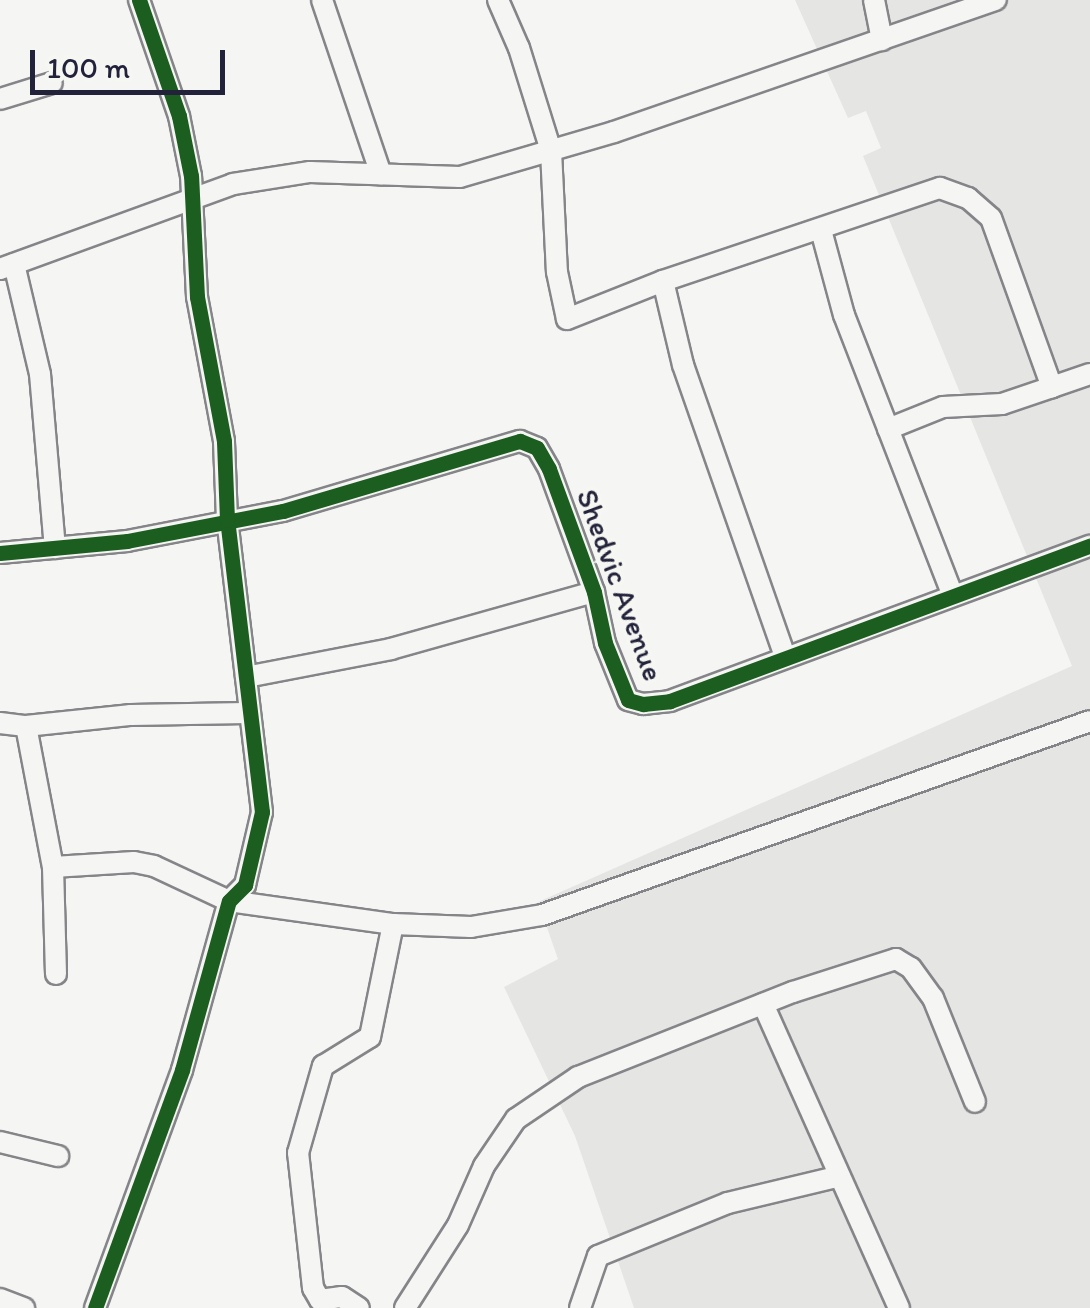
<!DOCTYPE html>
<style>
body{margin:0}
#map{position:relative;width:1090px;height:1308px;overflow:hidden;background:#f5f5f3;font-family:Itim,sans-serif}
div>[style]{position:absolute}
.built>*{inset:0;background:#e5e5e4}
.roads{filter:drop-shadow(2px 0 #858589) drop-shadow(-2px 0 #858589) drop-shadow(0 2px #858589) drop-shadow(0 -2px #858589)}
.minor>*{height:20px;margin:-10px;padding:0 10px;transform-origin:10px;border-radius:10px;background:#f5f5f3}
.cycleway>*{height:15px;margin:-7.5px;padding:0 7.5px;transform-origin:7.5px;border-radius:7.5px;background:#1b5e20}
span{translate:-50% -50%;white-space:nowrap;text-align:center;line-height:1.15;-webkit-text-stroke:8px #f6f6f2;paint-order:stroke}
.street-label{font-size:30px;color:#22223b}
.scale{position:absolute;left:30px;top:50px;width:195px;height:45px;box-sizing:border-box;border:5px solid #22223b;border-top:0;padding-left:12px;font-size:30px;line-height:35px;white-space:nowrap;color:#22223b;-webkit-text-stroke:8px #f6f6f2;paint-order:stroke}
</style>
<div id="map">
<div class="built">
<div style="clip-path:polygon(795px 0,1090px 0,1090px 1308px,634px 1308px,575px 1136px,504px 987px,558px 959px,538px 902px,1072px 666px,863px 156px,881px 148px,866px 111px,848px 118px)"></div>
</div>
<div class="roads">
<div class="minor">
<div style="left:322px;top:0;width:184px;rotate:71.3deg"></div>
<div style="left:498px;top:0;width:52px;rotate:66.4deg"></div>
<div style="left:519px;top:48px;width:108px;rotate:72.7deg"></div>
<div style="left:551px;top:151px;width:121px;rotate:87.2deg"></div>
<div style="left:557px;top:272px;width:48px;rotate:78deg"></div>
<div style="left:567px;top:319px;width:103px;rotate:-21.6deg"></div>
<div style="left:663px;top:281px;width:292px;rotate:-18.6deg"></div>
<div style="left:940px;top:188px;width:30px;rotate:20deg"></div>
<div style="left:968px;top:198px;width:30px;rotate:41deg"></div>
<div style="left:991px;top:218px;width:180px;rotate:70.2deg"></div>
<div style="left:1052px;top:387px;width:40px;rotate:-18.9deg"></div>
<div style="left:874px;top:0;width:41px;rotate:78.7deg"></div>
<div style="left:0;top:99px;width:54px;rotate:-17.1deg"></div>
<div style="left:821px;top:230px;width:88px;rotate:74.9deg"></div>
<div style="left:844px;top:315px;width:301px;rotate:68.8deg"></div>
<div style="left:14px;top:264px;width:113px;rotate:76.7deg"></div>
<div style="left:40px;top:374px;width:175px;rotate:85.1deg"></div>
<div style="left:0;top:269px;width:248px;rotate:-20deg"></div>
<div style="left:233px;top:184px;width:78px;rotate:-8.9deg"></div>
<div style="left:310px;top:172px;width:150px;rotate:1.9deg"></div>
<div style="left:460px;top:177px;width:160px;rotate:-16.3deg"></div>
<div style="left:614px;top:132px;width:404px;rotate:-19.1deg"></div>
<div style="left:663px;top:281px;width:86px;rotate:76.6deg"></div>
<div style="left:683px;top:365px;width:309px;rotate:70.7deg"></div>
<div style="left:888px;top:429px;width:59px;rotate:-21.8deg"></div>
<div style="left:943px;top:407px;width:59px;rotate:-2.9deg"></div>
<div style="left:1002px;top:404px;width:53px;rotate:-18.8deg"></div>
<div style="left:0;top:553px;width:128px;rotate:-5.4deg"></div>
<div style="left:127px;top:541px;width:159px;rotate:-10.9deg"></div>
<div style="left:283px;top:511px;width:247px;rotate:-16.5deg"></div>
<div style="left:520px;top:441px;width:18px;rotate:22deg"></div>
<div style="left:537px;top:448px;width:24px;rotate:60deg"></div>
<div style="left:549px;top:469px;width:131px;rotate:69.9deg"></div>
<div style="left:594px;top:592px;width:52px;rotate:77.8deg"></div>
<div style="left:605px;top:643px;width:61px;rotate:68deg"></div>
<div style="left:628px;top:700px;width:16px;rotate:15deg"></div>
<div style="left:643px;top:704px;width:27px;rotate:-6deg"></div>
<div style="left:670px;top:701px;width:448px;rotate:-20.3deg"></div>
<div style="left:246px;top:677px;width:148px;rotate:-10.9deg"></div>
<div style="left:391px;top:649px;width:211px;rotate:-15.7deg"></div>
<div style="left:0;top:723px;width:26px;rotate:7deg"></div>
<div style="left:26px;top:726px;width:106px;rotate:-6deg"></div>
<div style="left:131px;top:715px;width:116px;rotate:-1deg"></div>
<div style="left:26px;top:726px;width:144px;rotate:79.2deg"></div>
<div style="left:53px;top:867px;width:107px;rotate:88.4deg"></div>
<div style="left:53px;top:867px;width:81px;rotate:-3.5deg"></div>
<div style="left:134px;top:862px;width:20px;rotate:11deg"></div>
<div style="left:154px;top:866px;width:83px;rotate:25deg"></div>
<div style="left:229px;top:901px;width:166px;rotate:8deg"></div>
<div style="left:393px;top:924px;width:78px;rotate:2.2deg"></div>
<div style="left:471px;top:927px;width:72px;rotate:-9.6deg"></div>
<div style="left:542px;top:915px;width:581px;rotate:-19.49deg"></div>
<div style="left:763px;top:1004px;width:333px;rotate:65.9deg"></div>
<div style="left:0;top:1142px;width:60px;rotate:13.6deg"></div>
<div style="left:0;top:1299px;width:26px;rotate:21deg"></div>
<div style="left:320px;top:1300px;width:14px;rotate:-120deg"></div>
<div style="left:313px;top:1288px;width:136px;rotate:-96.3deg"></div>
<div style="left:298px;top:1153px;width:91px;rotate:-74deg"></div>
<div style="left:323px;top:1066px;width:55px;rotate:-31.7deg"></div>
<div style="left:370px;top:1037px;width:115px;rotate:-78.5deg"></div>
<div style="left:320px;top:1300px;width:22px;rotate:-8deg"></div>
<div style="left:342px;top:1297px;width:20px;rotate:33deg"></div>
<div style="left:95px;top:1308px;width:253px;rotate:-69.9deg"></div>
<div style="left:182px;top:1070px;width:175px;rotate:-74.5deg"></div>
<div style="left:229px;top:901px;width:23px;rotate:-45deg"></div>
<div style="left:245px;top:885px;width:75px;rotate:-76.9deg"></div>
<div style="left:262px;top:812px;width:294px;rotate:-96.8deg"></div>
<div style="left:227px;top:520px;width:79px;rotate:-92.2deg"></div>
<div style="left:224px;top:441px;width:147px;rotate:-100.6deg"></div>
<div style="left:197px;top:297px;width:121px;rotate:-92.8deg"></div>
<div style="left:191px;top:176px;width:61px;rotate:-101.3deg"></div>
<div style="left:179px;top:116px;width:123px;rotate:-109deg"></div>
<div style="left:405px;top:1308px;width:98px;rotate:-57.4deg"></div>
<div style="left:458px;top:1225px;width:64px;rotate:-66.2deg"></div>
<div style="left:484px;top:1166px;width:57px;rotate:-55.8deg"></div>
<div style="left:516px;top:1119px;width:75px;rotate:-34.1deg"></div>
<div style="left:578px;top:1077px;width:231px;rotate:-21.6deg"></div>
<div style="left:793px;top:992px;width:108px;rotate:-17.8deg"></div>
<div style="left:896px;top:959px;width:17px;rotate:31deg"></div>
<div style="left:911px;top:968px;width:37px;rotate:54deg"></div>
<div style="left:933px;top:998px;width:112px;rotate:68deg"></div>
<div style="left:580px;top:1308px;width:55px;rotate:-70.9deg"></div>
<div style="left:598px;top:1256px;width:140px;rotate:-22.2deg"></div>
<div style="left:728px;top:1203px;width:111px;rotate:-13.5deg"></div>
</div>
</div>
<div class="cycleway">
<div style="left:0;top:553px;width:128px;rotate:-5.4deg"></div>
<div style="left:127px;top:541px;width:159px;rotate:-10.9deg"></div>
<div style="left:283px;top:511px;width:247px;rotate:-16.5deg"></div>
<div style="left:520px;top:441px;width:18px;rotate:22deg"></div>
<div style="left:537px;top:448px;width:24px;rotate:60deg"></div>
<div style="left:549px;top:469px;width:131px;rotate:69.9deg"></div>
<div style="left:594px;top:592px;width:52px;rotate:77.8deg"></div>
<div style="left:605px;top:643px;width:61px;rotate:68deg"></div>
<div style="left:628px;top:700px;width:16px;rotate:15deg"></div>
<div style="left:643px;top:704px;width:27px;rotate:-6deg"></div>
<div style="left:670px;top:701px;width:448px;rotate:-20.3deg"></div>
<div style="left:95px;top:1308px;width:253px;rotate:-69.9deg"></div>
<div style="left:182px;top:1070px;width:175px;rotate:-74.5deg"></div>
<div style="left:229px;top:901px;width:23px;rotate:-45deg"></div>
<div style="left:245px;top:885px;width:75px;rotate:-76.9deg"></div>
<div style="left:262px;top:812px;width:294px;rotate:-96.8deg"></div>
<div style="left:227px;top:520px;width:79px;rotate:-92.2deg"></div>
<div style="left:224px;top:441px;width:147px;rotate:-100.6deg"></div>
<div style="left:197px;top:297px;width:121px;rotate:-92.8deg"></div>
<div style="left:191px;top:176px;width:61px;rotate:-101.3deg"></div>
<div style="left:179px;top:116px;width:123px;rotate:-109deg"></div>
</div>
<div class="street-label">
<span style="left:620px;top:585px;rotate:70deg">Shedvic Avenue</span>
</div>
<div class="scale">100 m</div>
</div>
